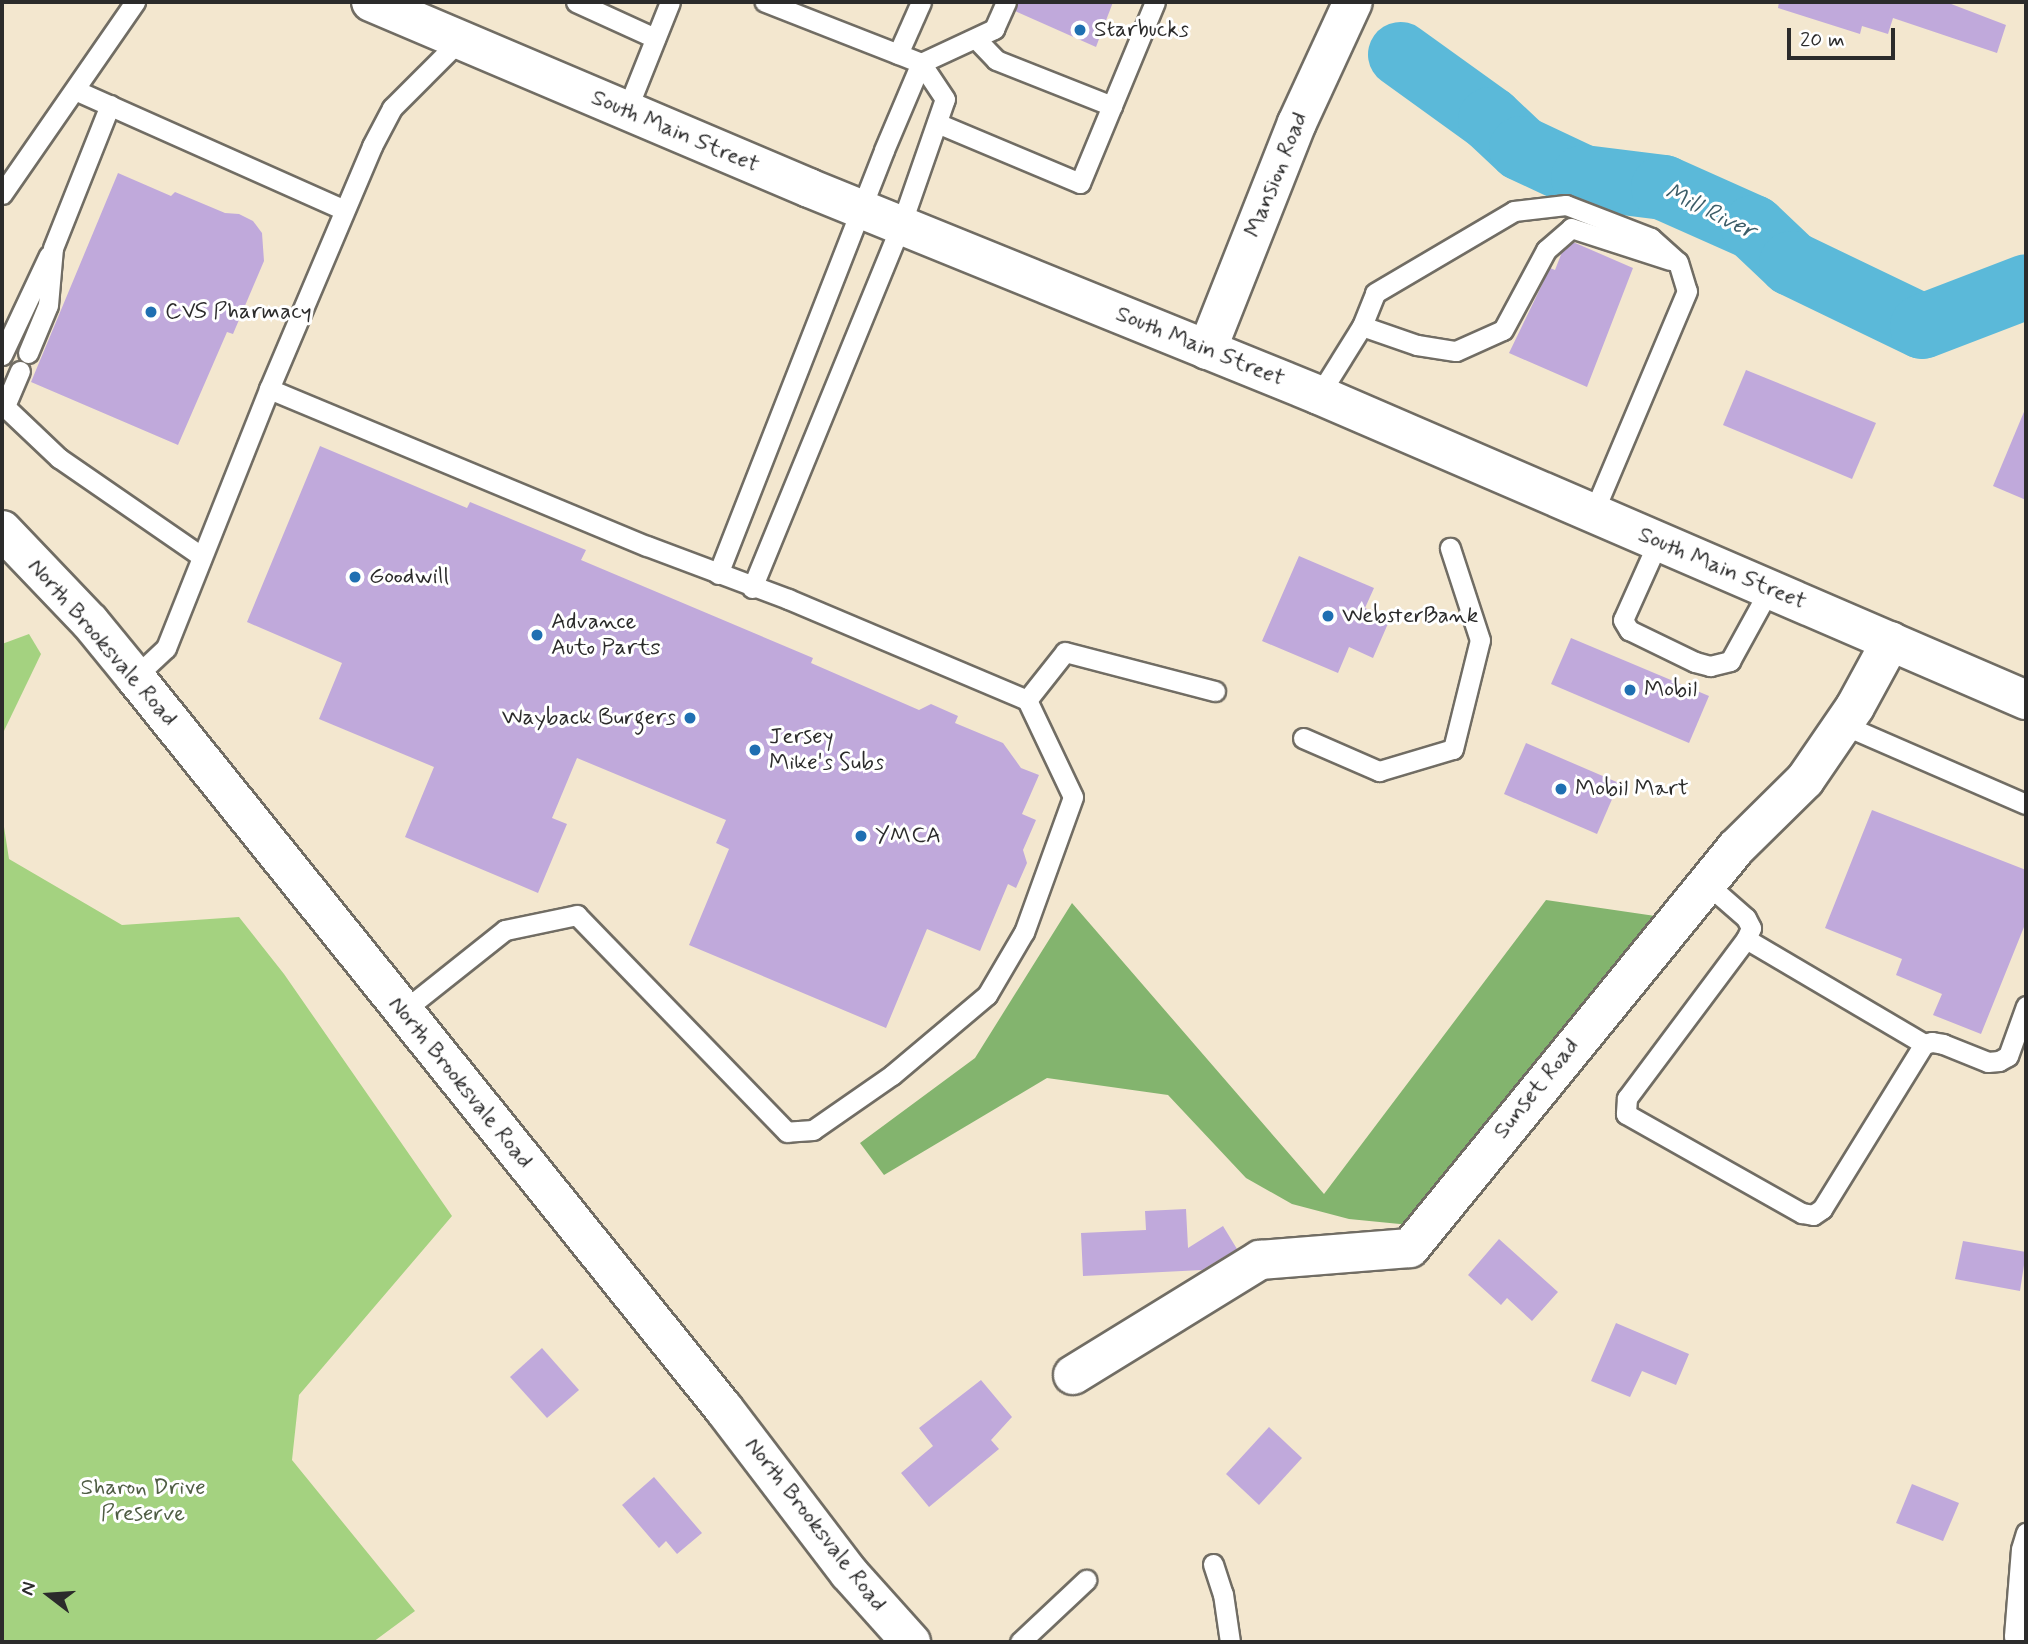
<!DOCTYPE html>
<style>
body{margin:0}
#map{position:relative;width:2028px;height:1644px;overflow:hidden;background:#f3e7cf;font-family:Mynerve,sans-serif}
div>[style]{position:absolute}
.green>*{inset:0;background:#a4d280}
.forest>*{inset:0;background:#83b46e}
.river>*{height:65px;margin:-32.5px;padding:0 32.5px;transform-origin:32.5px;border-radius:32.5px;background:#5bb9d9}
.building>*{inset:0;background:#c0a9db}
.roads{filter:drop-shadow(2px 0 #716d64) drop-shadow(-2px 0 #716d64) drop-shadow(0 2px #716d64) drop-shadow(0 -2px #716d64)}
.service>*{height:19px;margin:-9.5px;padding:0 9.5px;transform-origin:9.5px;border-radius:9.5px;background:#fff}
.minor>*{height:38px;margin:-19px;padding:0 19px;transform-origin:19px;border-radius:19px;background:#fff}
.secondary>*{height:38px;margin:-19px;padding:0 19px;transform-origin:19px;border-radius:19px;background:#fff}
.trunk>*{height:38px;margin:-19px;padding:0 19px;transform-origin:19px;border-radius:19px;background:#fff}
.dots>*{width:19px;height:19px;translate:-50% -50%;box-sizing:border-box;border:4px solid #fff;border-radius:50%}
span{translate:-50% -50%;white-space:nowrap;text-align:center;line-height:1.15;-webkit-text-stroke:6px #fff;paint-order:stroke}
.poi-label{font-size:23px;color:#2b2b2b}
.left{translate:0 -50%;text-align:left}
.right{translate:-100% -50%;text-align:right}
.street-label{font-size:23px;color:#2b2b2b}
.park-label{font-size:23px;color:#4f5d44}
.water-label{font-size:24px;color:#3c5d68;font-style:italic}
.frame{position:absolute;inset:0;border:4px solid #2b2b2b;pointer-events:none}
.north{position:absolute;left:14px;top:1560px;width:70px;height:70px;-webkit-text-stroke:5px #fff;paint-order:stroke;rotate:287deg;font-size:19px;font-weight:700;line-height:28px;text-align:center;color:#2b2b2b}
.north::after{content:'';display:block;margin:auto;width:24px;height:32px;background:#2b2b2b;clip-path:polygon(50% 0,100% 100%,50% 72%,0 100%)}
.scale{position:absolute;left:1787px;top:28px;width:108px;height:32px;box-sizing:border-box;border:4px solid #2b2b2b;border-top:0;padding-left:9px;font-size:21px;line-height:24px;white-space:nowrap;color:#2b2b2b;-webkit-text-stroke:5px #fff;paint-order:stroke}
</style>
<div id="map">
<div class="green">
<div style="clip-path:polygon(29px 634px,41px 654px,2px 735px,2px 644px)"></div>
<div style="clip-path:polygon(2px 814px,9px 859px,122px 925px,239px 917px,284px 974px,452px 1216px,299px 1395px,292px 1460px,415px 1611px,373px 1642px,2px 1642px)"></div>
</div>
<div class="forest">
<div style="clip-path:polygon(1546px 900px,1662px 917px,1410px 1225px,1349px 1219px,1292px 1204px,1246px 1178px,1168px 1095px,1047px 1078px,884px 1175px,860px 1143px,975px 1058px,1072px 903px,1324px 1194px)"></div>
</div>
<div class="river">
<div style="left:1400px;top:54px;width:111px;rotate:35.8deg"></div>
<div style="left:1490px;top:119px;width:42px;rotate:43.1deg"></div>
<div style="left:1521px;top:148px;width:68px;rotate:25.1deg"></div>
<div style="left:1583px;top:177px;width:81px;rotate:7.1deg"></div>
<div style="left:1663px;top:187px;width:98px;rotate:24deg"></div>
<div style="left:1753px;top:227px;width:52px;rotate:43.5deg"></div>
<div style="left:1791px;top:263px;width:145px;rotate:25.7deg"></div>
<div style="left:1922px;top:326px;width:111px;rotate:-21deg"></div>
</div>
<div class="building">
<div style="clip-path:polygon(1018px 2px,1113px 2px,1096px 47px,1015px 11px)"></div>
<div style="clip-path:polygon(1779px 2px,1946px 2px,2006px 25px,1997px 53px,1893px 18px,1888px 34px,1862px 26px,1860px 34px,1778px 8px)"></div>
<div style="clip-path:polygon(118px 173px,171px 196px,175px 192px,225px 213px,239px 214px,253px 221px,262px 233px,264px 261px,233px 334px,227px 332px,178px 445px,31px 382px)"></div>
<div style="clip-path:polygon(1573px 242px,1633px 268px,1587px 387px,1509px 353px,1550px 268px,1555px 270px,1562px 252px)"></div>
<div style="clip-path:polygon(1746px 370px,1876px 423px,1852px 479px,1723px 425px)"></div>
<div style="clip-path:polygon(2026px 407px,2026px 500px,1993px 486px)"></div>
<div style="clip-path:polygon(320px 446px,467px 508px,470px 502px,586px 550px,581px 560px,813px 658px,811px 663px,919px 710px,931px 704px,958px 716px,955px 723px,1003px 743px,1021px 768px,1039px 775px,1022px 814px,1036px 820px,1023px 850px,1027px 863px,1016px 888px,1008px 884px,980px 951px,927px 929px,886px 1028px,689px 945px,729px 849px,716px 843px,726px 820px,577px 758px,552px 818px,567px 824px,538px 893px,405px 837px,434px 767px,319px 719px,342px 663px,247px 622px)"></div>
<div style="clip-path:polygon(1299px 556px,1374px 588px,1365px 608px,1390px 619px,1373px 658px,1349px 647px,1338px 673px,1262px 641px)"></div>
<div style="clip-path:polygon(1571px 638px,1709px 696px,1689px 743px,1551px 684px)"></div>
<div style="clip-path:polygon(1526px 743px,1619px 783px,1597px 834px,1504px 794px)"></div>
<div style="clip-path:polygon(1872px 810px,2026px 870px,2026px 922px,1981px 1034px,1933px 1015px,1942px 994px,1896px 975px,1902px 959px,1825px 928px)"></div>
<div style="clip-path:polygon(1186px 1209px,1188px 1248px,1223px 1226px,1237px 1249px,1202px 1270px,1083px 1276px,1081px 1233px,1146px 1230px,1145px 1211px)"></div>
<div style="clip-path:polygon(1499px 1239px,1558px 1292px,1532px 1321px,1507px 1298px,1501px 1305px,1468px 1275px)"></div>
<div style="clip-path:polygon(1963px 1241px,2026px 1252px,2020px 1291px,1955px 1279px)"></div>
<div style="clip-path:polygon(1616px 1323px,1689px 1354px,1676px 1385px,1642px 1371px,1630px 1397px,1591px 1381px)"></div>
<div style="clip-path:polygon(542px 1348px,579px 1390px,547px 1418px,510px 1377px)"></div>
<div style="clip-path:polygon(981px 1380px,1012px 1417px,991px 1440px,999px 1449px,929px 1507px,901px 1473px,933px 1446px,919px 1428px)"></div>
<div style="clip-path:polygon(1269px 1427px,1302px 1458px,1259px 1505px,1226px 1474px)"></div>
<div style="clip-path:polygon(654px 1477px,702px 1533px,677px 1554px,666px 1541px,659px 1548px,622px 1505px)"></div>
<div style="clip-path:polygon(1912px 1484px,1959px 1503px,1943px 1541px,1896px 1523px)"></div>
</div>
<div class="roads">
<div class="service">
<div style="left:576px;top:2px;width:87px;rotate:24.5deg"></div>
<div style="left:976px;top:39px;width:29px;rotate:46deg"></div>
<div style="left:996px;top:60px;width:125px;rotate:21.6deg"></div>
<div style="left:898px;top:54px;width:57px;rotate:-66.1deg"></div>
<div style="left:75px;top:90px;width:295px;rotate:24deg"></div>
<div style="left:626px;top:112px;width:118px;rotate:-68.2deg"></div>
<div style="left:937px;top:123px;width:155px;rotate:22.8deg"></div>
<div style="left:1080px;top:183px;width:196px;rotate:-67.5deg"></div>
<div style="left:2px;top:194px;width:234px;rotate:-55.3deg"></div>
<div style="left:1362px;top:326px;width:58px;rotate:19.1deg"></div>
<div style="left:1417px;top:345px;width:39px;rotate:9deg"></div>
<div style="left:1456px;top:351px;width:51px;rotate:-24.1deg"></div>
<div style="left:1503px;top:330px;width:91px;rotate:-61.7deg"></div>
<div style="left:1546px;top:250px;width:33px;rotate:-41deg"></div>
<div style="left:1571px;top:228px;width:104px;rotate:17.9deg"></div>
<div style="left:28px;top:353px;width:52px;rotate:-67.4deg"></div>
<div style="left:48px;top:305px;width:57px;rotate:-85deg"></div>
<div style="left:53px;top:248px;width:154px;rotate:-68.3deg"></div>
<div style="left:2px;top:355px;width:110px;rotate:-64.8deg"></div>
<div style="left:269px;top:389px;width:409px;rotate:22.6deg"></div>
<div style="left:647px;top:546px;width:151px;rotate:20.6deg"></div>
<div style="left:788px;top:599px;width:259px;rotate:22.9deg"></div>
<div style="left:1027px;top:700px;width:107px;rotate:64.6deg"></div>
<div style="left:1073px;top:797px;width:144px;rotate:109.9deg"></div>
<div style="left:1024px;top:932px;width:73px;rotate:120.4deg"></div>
<div style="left:987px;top:995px;width:124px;rotate:139.9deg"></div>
<div style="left:892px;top:1075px;width:96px;rotate:145.2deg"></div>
<div style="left:813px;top:1130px;width:26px;rotate:176deg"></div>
<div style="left:787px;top:1132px;width:302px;rotate:-134.1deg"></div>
<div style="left:577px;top:915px;width:74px;rotate:168.2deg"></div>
<div style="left:505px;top:930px;width:132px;rotate:141.5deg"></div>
<div style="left:1319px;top:395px;width:81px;rotate:-58.1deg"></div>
<div style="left:1362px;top:326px;width:35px;rotate:-68deg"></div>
<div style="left:1375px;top:293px;width:161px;rotate:-30.5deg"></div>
<div style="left:1514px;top:211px;width:52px;rotate:-6.6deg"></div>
<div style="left:1566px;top:205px;width:91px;rotate:21.2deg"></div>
<div style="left:1651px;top:238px;width:36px;rotate:42deg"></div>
<div style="left:1678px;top:262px;width:30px;rotate:73deg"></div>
<div style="left:1687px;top:291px;width:242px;rotate:112.9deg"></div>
<div style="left:2px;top:404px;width:79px;rotate:43.5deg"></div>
<div style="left:59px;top:458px;width:173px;rotate:34.6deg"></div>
<div style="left:5px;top:406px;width:38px;rotate:-67deg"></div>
<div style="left:1658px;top:542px;width:85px;rotate:114.2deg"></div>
<div style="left:1623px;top:620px;width:12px;rotate:59deg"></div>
<div style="left:1629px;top:630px;width:73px;rotate:25.9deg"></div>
<div style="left:1695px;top:662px;width:16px;rotate:15deg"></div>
<div style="left:1710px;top:666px;width:21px;rotate:-14deg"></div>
<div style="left:1730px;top:661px;width:81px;rotate:-61.2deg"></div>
<div style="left:718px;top:574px;width:455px;rotate:-68.6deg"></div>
<div style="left:884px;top:150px;width:95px;rotate:-67deg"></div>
<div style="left:921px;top:63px;width:81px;rotate:-25deg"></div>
<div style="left:994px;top:29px;width:30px;rotate:-66deg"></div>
<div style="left:752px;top:588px;width:392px;rotate:-67.7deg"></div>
<div style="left:901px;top:225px;width:133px;rotate:-70.8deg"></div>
<div style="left:945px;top:99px;width:43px;rotate:-123.7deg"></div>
<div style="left:921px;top:63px;width:168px;rotate:-158.6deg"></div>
<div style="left:135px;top:677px;width:42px;rotate:-43.1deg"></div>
<div style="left:166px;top:648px;width:279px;rotate:-68.3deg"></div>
<div style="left:269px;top:389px;width:264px;rotate:-67deg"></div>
<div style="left:372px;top:146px;width:43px;rotate:-62.2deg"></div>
<div style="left:392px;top:108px;width:96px;rotate:-45deg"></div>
<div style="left:1027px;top:700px;width:61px;rotate:-51.6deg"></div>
<div style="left:1065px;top:652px;width:155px;rotate:14.6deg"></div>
<div style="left:1844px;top:725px;width:198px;rotate:23.5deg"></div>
<div style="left:1303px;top:738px;width:83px;rotate:23.5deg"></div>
<div style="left:1379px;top:771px;width:77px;rotate:-16.6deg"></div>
<div style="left:1453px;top:749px;width:112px;rotate:-76.1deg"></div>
<div style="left:1480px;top:640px;width:97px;rotate:-108.1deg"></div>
<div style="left:1706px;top:883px;width:53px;rotate:41.2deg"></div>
<div style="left:1746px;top:918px;width:11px;rotate:63deg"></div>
<div style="left:1751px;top:928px;width:12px;rotate:114deg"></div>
<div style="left:1746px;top:939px;width:199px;rotate:126.8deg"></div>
<div style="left:1627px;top:1098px;width:16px;rotate:94deg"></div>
<div style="left:1626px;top:1114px;width:202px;rotate:29.4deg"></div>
<div style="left:1802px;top:1213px;width:11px;rotate:10deg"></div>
<div style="left:1813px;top:1215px;width:11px;rotate:-34deg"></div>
<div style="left:1822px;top:1209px;width:194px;rotate:-58.3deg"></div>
<div style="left:1924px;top:1044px;width:8px;rotate:-14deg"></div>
<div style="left:1932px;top:1042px;width:11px;rotate:10deg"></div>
<div style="left:1943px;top:1044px;width:48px;rotate:21.8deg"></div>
<div style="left:1988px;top:1062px;width:11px;rotate:-5deg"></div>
<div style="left:1999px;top:1061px;width:10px;rotate:-29deg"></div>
<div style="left:2008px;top:1056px;width:53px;rotate:-70.2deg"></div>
<div style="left:1746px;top:939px;width:207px;rotate:30.5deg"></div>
<div style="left:1213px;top:1564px;width:32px;rotate:72deg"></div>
<div style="left:1223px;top:1594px;width:49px;rotate:81.7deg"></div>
<div style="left:1020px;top:1642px;width:91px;rotate:-43.2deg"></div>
<div style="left:2016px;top:1642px;width:6px;rotate:-108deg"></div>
<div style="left:2014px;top:1636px;width:87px;rotate:-85.4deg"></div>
<div style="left:2021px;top:1549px;width:17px;rotate:-73deg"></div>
</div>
<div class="minor">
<div style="left:1207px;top:350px;width:244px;rotate:-68.4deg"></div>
<div style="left:1297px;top:123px;width:133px;rotate:-65.2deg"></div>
<div style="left:1073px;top:1375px;width:220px;rotate:-31.6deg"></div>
<div style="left:1260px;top:1260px;width:150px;rotate:-4.6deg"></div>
<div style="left:1410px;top:1248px;width:516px;rotate:-50.82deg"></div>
<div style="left:1736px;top:848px;width:97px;rotate:-44.6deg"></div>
<div style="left:1805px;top:780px;width:88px;rotate:-55.6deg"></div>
<div style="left:1855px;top:707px;width:75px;rotate:-61.4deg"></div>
</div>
<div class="secondary">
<div style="left:2px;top:530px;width:127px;rotate:46.3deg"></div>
<div style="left:90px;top:622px;width:71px;rotate:50.7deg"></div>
<div style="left:135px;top:677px;width:940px;rotate:51.18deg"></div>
<div style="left:724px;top:1409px;width:206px;rotate:52.7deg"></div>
<div style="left:849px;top:1573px;width:93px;rotate:48.1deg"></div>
</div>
<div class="trunk">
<div style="left:371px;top:2px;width:476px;rotate:23deg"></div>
<div style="left:809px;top:188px;width:550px;rotate:22.09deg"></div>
<div style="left:1319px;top:395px;width:770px;rotate:23.34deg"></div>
</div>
</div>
<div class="dots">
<div style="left:1080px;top:30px;background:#1f6fb2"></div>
<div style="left:151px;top:312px;background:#1f6fb2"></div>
<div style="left:355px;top:577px;background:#1f6fb2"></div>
<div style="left:1328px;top:616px;background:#1f6fb2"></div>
<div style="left:537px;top:635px;background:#1f6fb2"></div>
<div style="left:1630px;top:690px;background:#1f6fb2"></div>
<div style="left:690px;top:718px;background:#1f6fb2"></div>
<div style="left:755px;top:750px;background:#1f6fb2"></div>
<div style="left:1561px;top:789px;background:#1f6fb2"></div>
<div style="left:861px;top:836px;background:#1f6fb2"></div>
</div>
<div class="poi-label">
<span class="left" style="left:1094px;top:30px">Starbucks</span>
<span class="left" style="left:165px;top:312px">CVS Pharmacy</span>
<span class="left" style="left:369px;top:577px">Goodwill</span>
<span class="left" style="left:1342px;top:616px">WebsterBank</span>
<span class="left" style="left:551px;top:635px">Advance<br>Auto Parts</span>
<span class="left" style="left:1644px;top:690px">Mobil</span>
<span class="right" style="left:676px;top:718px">Wayback Burgers</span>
<span class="left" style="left:769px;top:750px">Jersey<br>Mike's Subs</span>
<span class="left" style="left:1575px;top:789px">Mobil Mart</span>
<span class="left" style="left:875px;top:836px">YMCA</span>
</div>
<div class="street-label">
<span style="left:675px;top:132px;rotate:23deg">South Main Street</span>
<span style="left:1277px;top:175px;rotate:-68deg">Mansion Road</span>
<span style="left:1200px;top:347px;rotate:22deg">South Main Street</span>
<span style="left:1722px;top:569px;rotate:23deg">South Main Street</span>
<span style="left:102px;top:643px;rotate:49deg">North Brooksvale Road</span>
<span style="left:460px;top:1083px;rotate:51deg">North Brooksvale Road</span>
<span style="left:1537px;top:1089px;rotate:-51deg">Sunset Road</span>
<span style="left:815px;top:1525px;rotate:52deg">North Brooksvale Road</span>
</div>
<div class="park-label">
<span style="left:143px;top:1501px">Sharon Drive<br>Preserve</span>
</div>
<div class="water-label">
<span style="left:1710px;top:212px;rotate:26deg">Mill River</span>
</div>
<div class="frame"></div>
<div class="north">N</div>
<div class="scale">20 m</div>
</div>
